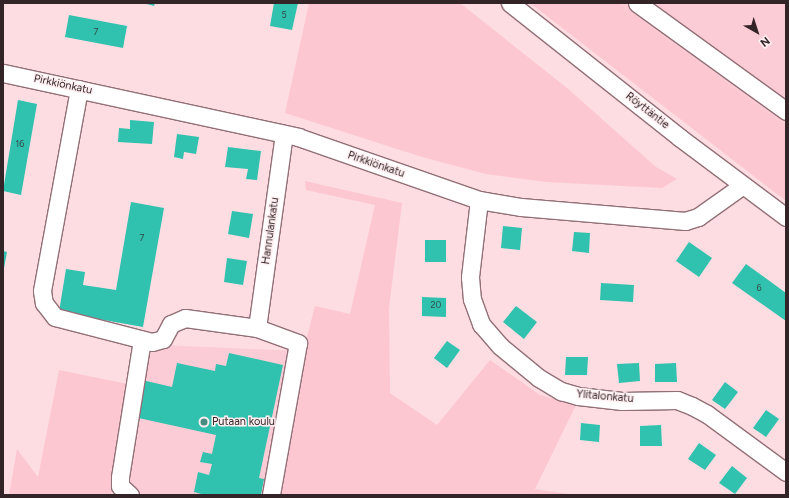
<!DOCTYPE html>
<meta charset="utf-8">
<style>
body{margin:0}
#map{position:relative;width:789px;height:498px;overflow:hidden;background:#fddde2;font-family:Figtree,sans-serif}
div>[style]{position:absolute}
.built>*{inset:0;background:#fbccd5}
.green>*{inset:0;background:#fdc7d1}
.building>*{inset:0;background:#31c1af}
.roads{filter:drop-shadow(1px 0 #926f76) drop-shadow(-1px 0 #926f76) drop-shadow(0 1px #926f76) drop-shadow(0 -1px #926f76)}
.minor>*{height:17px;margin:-8.5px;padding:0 8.5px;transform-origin:8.5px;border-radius:8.5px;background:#fff}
.dots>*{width:11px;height:11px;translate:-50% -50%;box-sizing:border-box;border:2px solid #ffeff1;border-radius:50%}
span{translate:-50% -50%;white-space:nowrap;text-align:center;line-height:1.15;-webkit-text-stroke:3px #ffeff1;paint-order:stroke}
.number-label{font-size:9px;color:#324b49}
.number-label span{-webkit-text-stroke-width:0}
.street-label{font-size:11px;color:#322427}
.poi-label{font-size:11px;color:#322427}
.left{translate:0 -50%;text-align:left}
.frame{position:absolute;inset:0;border:4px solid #322427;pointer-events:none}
.north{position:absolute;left:737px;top:12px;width:40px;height:40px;-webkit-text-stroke:3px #ffeff1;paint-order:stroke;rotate:141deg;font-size:11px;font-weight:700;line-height:16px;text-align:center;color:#322427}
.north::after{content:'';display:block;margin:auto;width:14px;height:18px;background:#322427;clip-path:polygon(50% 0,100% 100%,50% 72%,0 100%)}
</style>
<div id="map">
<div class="built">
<div style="clip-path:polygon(570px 3px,786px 3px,786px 176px)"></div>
<div style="clip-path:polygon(137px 344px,299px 351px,267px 495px,129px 495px,113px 493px)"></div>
</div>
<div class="green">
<div style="clip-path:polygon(309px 3px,460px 3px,567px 88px,656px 167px,677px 179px,662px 188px,546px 182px,486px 174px,422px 157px,285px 113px)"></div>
<div style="clip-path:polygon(530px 3px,618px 3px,786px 126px,786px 201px)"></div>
<div style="clip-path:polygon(305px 181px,402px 203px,389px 308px,390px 393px,437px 425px,490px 360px,540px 395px,576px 405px,535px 489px,575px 495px,277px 495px,302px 356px,315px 306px,350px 314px,375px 205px,306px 190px)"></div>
<div style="clip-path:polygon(59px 370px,133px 385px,111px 495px,9px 495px,17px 449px,38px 477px)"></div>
</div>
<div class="building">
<div style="clip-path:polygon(143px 3px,155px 3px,154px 6px)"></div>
<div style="clip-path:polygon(274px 3px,298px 3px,292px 30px,270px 26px)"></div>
<div style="clip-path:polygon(69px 15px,127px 26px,123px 48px,65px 37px)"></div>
<div style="clip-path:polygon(18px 100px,37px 104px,21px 195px,3px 191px)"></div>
<div style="clip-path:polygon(130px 120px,154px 122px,152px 144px,118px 142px,119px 128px,130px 129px)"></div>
<div style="clip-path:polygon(177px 134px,199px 137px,196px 154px,184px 152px,183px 159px,174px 157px)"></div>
<div style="clip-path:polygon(228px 147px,261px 151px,257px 180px,246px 179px,248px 169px,225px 167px)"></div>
<div style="clip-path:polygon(131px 202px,164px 208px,143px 327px,59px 312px,66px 269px,85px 272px,83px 285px,116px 290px)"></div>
<div style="clip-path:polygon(232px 211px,253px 214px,249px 238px,228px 234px)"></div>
<div style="clip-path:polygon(503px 226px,522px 228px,520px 250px,501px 248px)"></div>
<div style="clip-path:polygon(574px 232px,590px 233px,589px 253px,572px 251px)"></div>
<div style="clip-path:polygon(425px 240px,446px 240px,446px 262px,425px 262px)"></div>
<div style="clip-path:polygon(689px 242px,712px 258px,699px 277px,676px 261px)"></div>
<div style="clip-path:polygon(3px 251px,7px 252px,4px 268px,3px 268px)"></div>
<div style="clip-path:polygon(227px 258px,247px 261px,243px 285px,224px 282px)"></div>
<div style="clip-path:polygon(746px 264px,786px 293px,786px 321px,732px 283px)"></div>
<div style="clip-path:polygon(601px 283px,634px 285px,633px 302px,600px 300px)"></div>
<div style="clip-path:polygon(422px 297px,446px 298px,446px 317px,422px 316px)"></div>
<div style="clip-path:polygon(516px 306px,537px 322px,524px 339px,503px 322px)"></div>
<div style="clip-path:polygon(447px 341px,460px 350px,447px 368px,434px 358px)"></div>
<div style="clip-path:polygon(229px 353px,283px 365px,259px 478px,264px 479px,261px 495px,205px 495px,194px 492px,198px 472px,209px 475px,212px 464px,200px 462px,203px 452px,212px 454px,216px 435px,134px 417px,142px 380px,172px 387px,177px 363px,215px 371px,216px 364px,226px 366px)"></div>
<div style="clip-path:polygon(566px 357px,588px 357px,587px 375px,565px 375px)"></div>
<div style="clip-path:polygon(639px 363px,640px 381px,619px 383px,617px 364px)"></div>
<div style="clip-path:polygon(676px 363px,677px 382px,655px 382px,655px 364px)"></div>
<div style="clip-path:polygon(725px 382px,738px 392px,725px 409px,712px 400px)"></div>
<div style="clip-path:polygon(766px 410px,779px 419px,766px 437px,753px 428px)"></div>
<div style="clip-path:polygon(581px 423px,600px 425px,599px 442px,580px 440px)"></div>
<div style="clip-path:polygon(661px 425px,662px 446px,640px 446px,640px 426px)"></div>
<div style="clip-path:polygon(699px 443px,716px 455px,705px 470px,688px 459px)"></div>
<div style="clip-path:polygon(732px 466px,747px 478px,735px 494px,719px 483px)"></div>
</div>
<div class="roads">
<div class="minor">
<div style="left:510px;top:3px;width:216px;rotate:38.4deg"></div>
<div style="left:679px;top:137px;width:134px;rotate:36.8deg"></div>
<div style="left:637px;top:3px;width:184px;rotate:35.9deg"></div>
<div style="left:3px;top:73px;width:302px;rotate:12.2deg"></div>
<div style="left:298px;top:137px;width:192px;rotate:19.2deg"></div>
<div style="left:479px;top:200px;width:43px;rotate:9.5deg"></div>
<div style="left:521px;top:207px;width:165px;rotate:4.9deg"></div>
<div style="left:685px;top:221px;width:14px;rotate:-17deg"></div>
<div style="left:698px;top:217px;width:55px;rotate:-35.4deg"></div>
<div style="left:79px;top:89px;width:205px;rotate:100.4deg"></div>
<div style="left:42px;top:291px;width:12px;rotate:81deg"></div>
<div style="left:44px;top:303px;width:18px;rotate:52deg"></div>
<div style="left:55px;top:317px;width:100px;rotate:14.5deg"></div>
<div style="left:152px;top:342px;width:11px;rotate:-15deg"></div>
<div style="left:163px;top:339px;width:17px;rotate:-62deg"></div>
<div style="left:171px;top:324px;width:15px;rotate:-23deg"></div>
<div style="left:185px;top:318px;width:73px;rotate:7.9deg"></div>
<div style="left:257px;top:328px;width:44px;rotate:20.1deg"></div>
<div style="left:298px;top:343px;width:154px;rotate:100.1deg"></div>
<div style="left:479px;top:200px;width:78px;rotate:96.7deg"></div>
<div style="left:470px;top:277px;width:22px;rotate:85deg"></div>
<div style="left:472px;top:299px;width:27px;rotate:70deg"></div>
<div style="left:481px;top:324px;width:29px;rotate:49deg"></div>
<div style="left:500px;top:346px;width:50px;rotate:39.4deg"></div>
<div style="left:539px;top:378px;width:26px;rotate:31deg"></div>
<div style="left:561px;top:391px;width:18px;rotate:16deg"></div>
<div style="left:578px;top:396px;width:44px;rotate:6.5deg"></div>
<div style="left:622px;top:401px;width:55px;rotate:-1deg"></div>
<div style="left:677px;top:400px;width:16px;rotate:22deg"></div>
<div style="left:692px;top:406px;width:17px;rotate:28deg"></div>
<div style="left:707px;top:414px;width:98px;rotate:36.3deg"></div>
<div style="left:257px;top:328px;width:196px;rotate:-82.1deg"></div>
<div style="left:130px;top:495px;width:13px;rotate:-138deg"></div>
<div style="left:120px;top:486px;width:9px;rotate:-90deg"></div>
<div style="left:120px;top:477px;width:139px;rotate:-80.9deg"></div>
</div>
</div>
<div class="dots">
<div style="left:204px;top:422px;background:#478b81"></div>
</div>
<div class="number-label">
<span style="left:284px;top:15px">5</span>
<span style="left:96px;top:32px">7</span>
<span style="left:20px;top:144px">16</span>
<span style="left:142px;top:238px">7</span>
<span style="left:759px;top:288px">6</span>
<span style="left:436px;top:305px">20</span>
</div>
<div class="street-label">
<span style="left:63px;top:85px;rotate:12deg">Pirkkiönkatu</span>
<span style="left:647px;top:111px;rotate:38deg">Röyttäntie</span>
<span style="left:376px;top:165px;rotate:19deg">Pirkkiönkatu</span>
<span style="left:271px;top:231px;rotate:-82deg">Hannulankatu</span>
<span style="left:605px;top:397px;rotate:5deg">Ylitalonkatu</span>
</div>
<div class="poi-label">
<span class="left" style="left:212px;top:422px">Putaan koulu</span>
</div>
<div class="frame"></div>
<div class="north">N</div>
</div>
